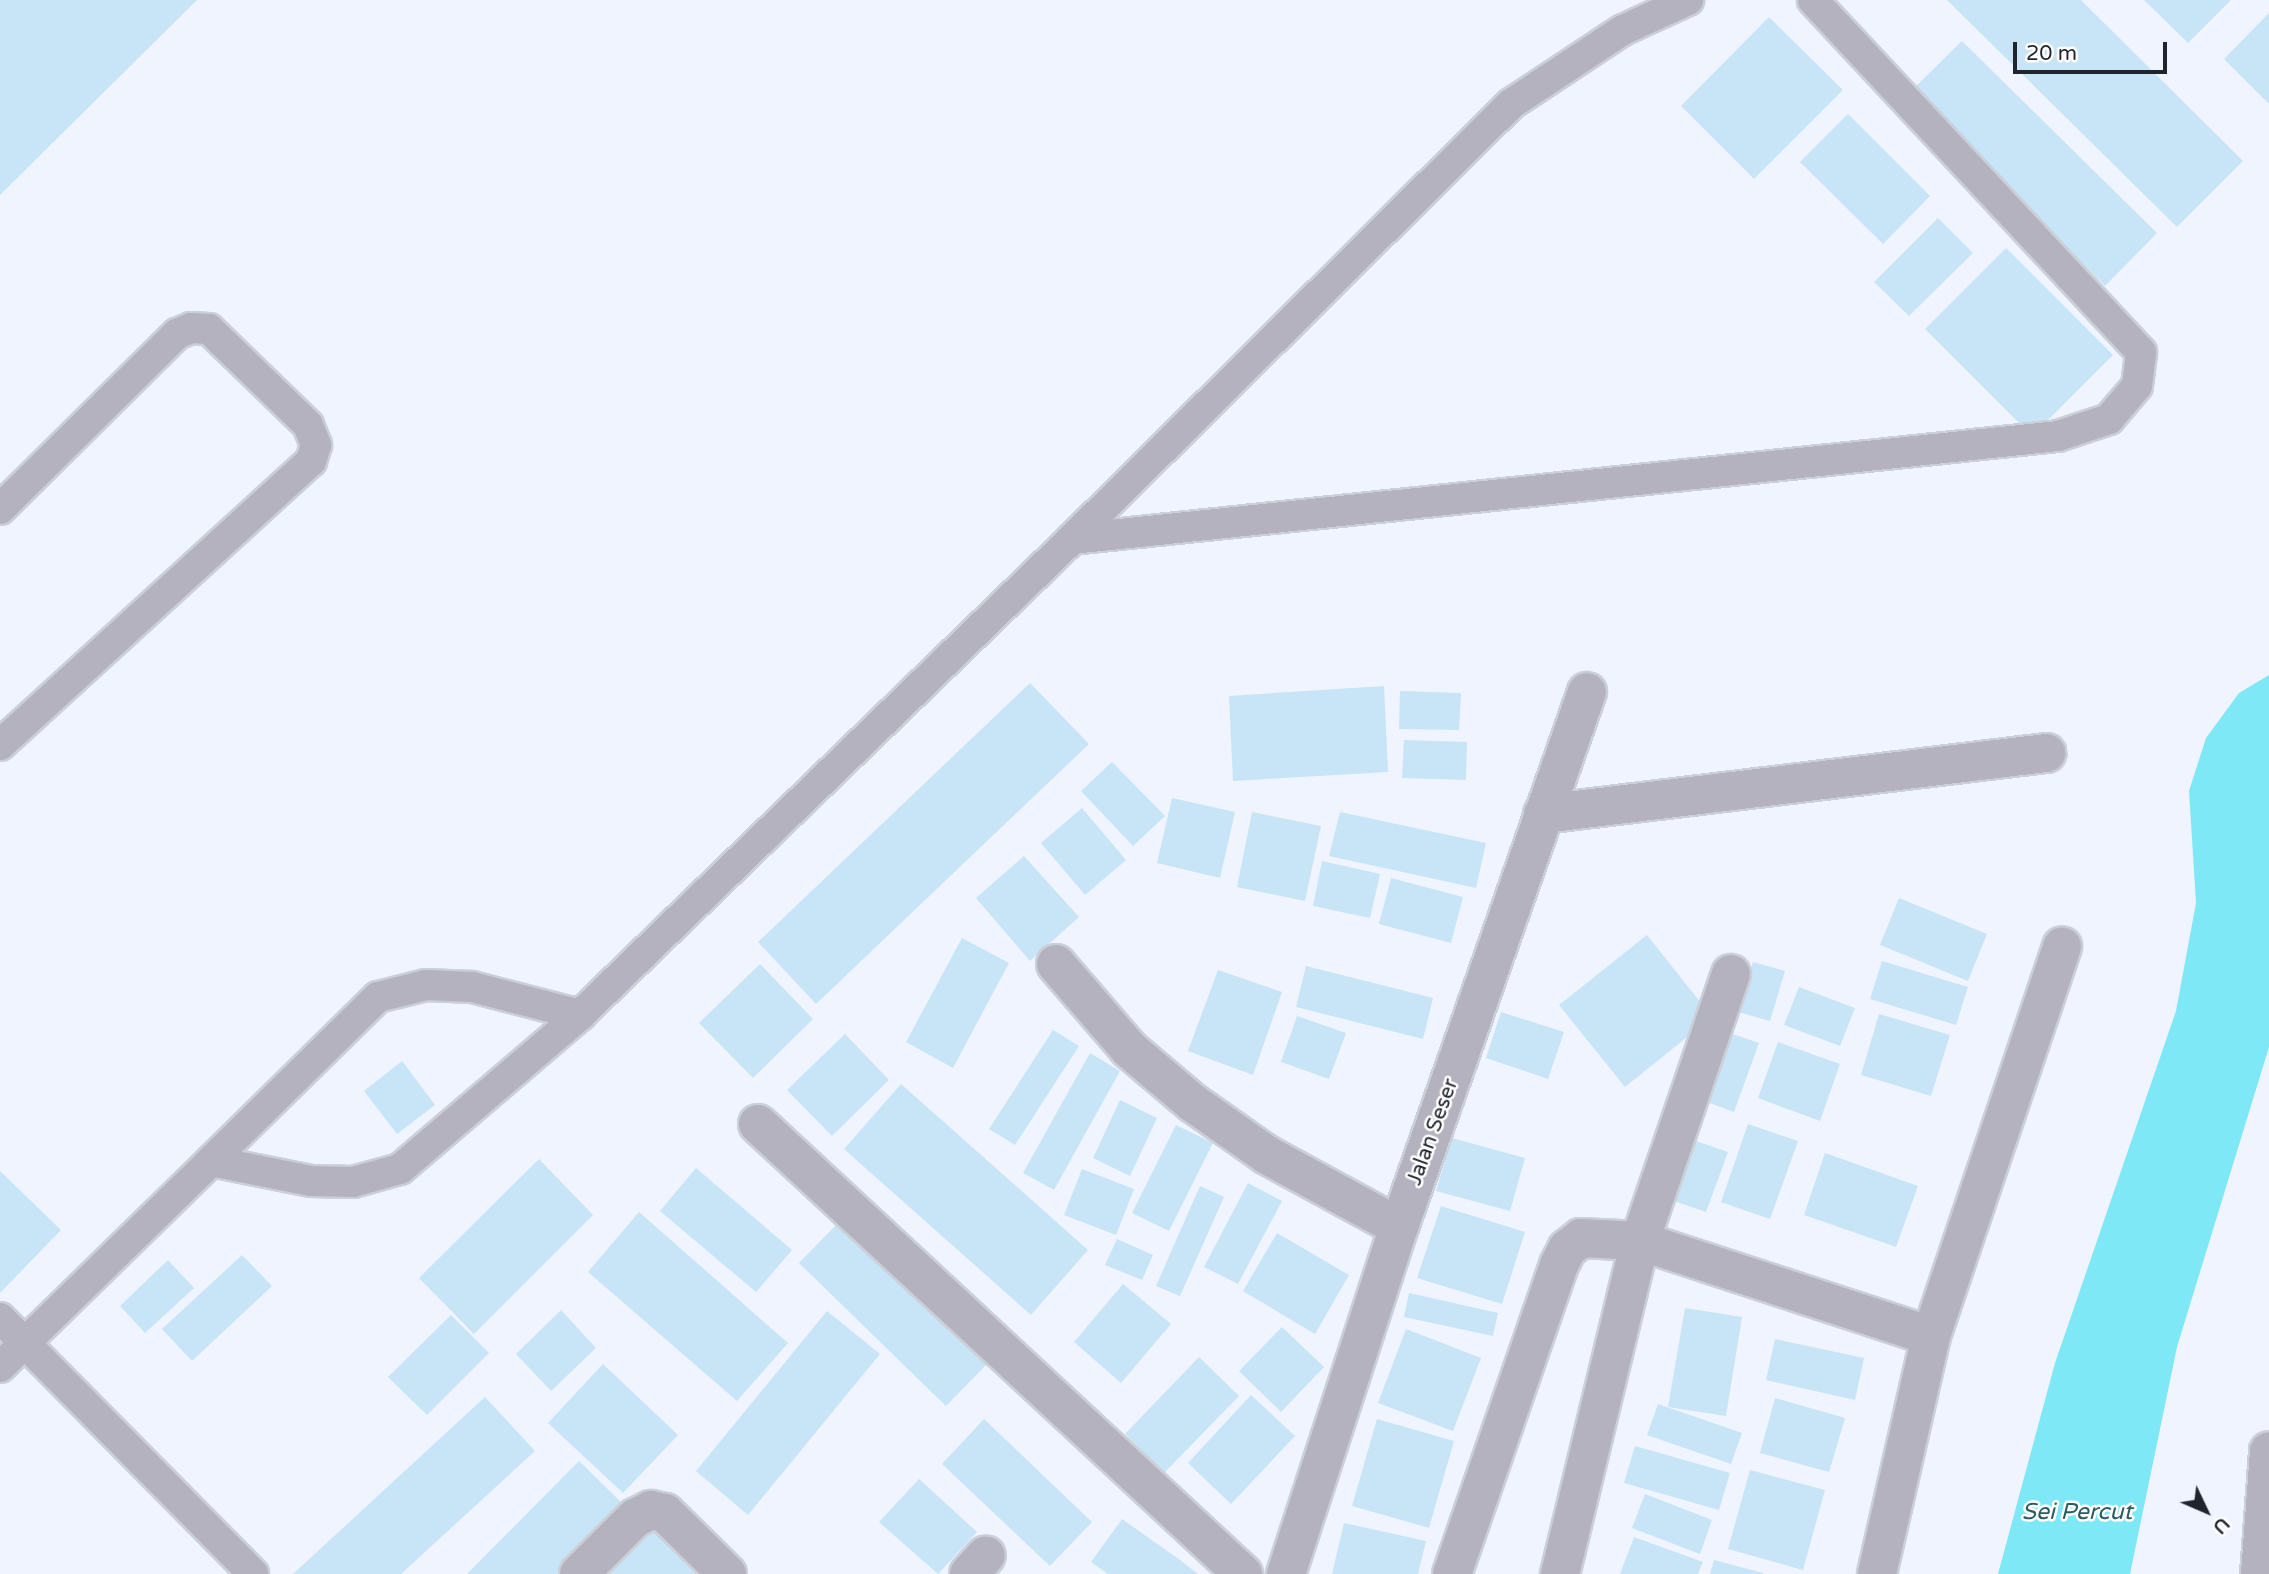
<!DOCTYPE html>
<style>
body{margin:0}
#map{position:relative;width:2269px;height:1574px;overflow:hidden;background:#eff4fe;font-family:"Varela Round",sans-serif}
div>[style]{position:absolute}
.water>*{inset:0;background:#7ee8f6}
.building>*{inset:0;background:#c7e5f7}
.roads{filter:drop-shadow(2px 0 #cacfd8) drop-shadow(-2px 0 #cacfd8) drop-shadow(0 2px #cacfd8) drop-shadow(0 -2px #cacfd8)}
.lane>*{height:30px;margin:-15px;padding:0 15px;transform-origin:15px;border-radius:15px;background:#b4b2be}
.street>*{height:38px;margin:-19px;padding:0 19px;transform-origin:19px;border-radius:19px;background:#b4b2be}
span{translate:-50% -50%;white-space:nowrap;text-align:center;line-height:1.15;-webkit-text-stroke:5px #fff;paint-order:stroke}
.street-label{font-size:21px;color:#1f242d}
.water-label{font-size:23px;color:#2c5b61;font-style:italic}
.north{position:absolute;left:2171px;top:1476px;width:70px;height:70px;-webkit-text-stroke:5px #fff;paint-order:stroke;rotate:134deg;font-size:19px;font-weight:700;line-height:28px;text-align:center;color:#1f242d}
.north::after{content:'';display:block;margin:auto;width:24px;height:32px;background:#1f242d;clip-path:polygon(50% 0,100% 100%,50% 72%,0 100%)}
.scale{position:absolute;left:2013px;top:42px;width:154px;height:32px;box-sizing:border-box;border:4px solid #1f242d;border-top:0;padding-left:9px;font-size:21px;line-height:24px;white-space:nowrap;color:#1f242d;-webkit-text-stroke:5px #fff;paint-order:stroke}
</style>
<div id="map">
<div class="water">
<div style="clip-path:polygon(2269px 675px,2269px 1047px,2177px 1347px,2130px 1574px,1998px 1574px,2055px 1363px,2176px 1011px,2196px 903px,2189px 791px,2206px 738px,2239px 693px)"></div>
</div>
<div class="building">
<div style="clip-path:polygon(0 0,197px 0,0 195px)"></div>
<div style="clip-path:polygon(1947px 0,2081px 0,2243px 161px,2177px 227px)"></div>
<div style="clip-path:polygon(2144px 0,2231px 0,2188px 43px)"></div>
<div style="clip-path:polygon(2269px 13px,2269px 104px,2224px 59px)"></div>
<div style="clip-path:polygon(1769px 17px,1843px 90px,1754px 179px,1681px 106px)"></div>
<div style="clip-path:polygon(1962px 41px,2157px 233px,2105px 286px,1910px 92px)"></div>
<div style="clip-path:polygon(1848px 114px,1930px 196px,1883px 244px,1800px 162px)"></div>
<div style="clip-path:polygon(1938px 218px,1973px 253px,1909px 316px,1874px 282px)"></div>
<div style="clip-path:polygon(2006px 248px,2113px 355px,2032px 436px,1925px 329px)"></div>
<div style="clip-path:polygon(1030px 683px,1089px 744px,816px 1004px,758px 942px)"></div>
<div style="clip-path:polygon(1384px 686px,1388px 772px,1233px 781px,1229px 696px)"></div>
<div style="clip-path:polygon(1400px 691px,1461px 693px,1459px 730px,1399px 729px)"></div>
<div style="clip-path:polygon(1404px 740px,1467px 742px,1466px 780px,1402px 778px)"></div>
<div style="clip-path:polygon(1112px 762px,1165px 816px,1133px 846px,1081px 791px)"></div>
<div style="clip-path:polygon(1172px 798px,1235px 812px,1220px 878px,1157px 863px)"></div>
<div style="clip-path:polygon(1082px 808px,1126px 860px,1085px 895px,1041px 843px)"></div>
<div style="clip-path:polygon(1252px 812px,1321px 826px,1305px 901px,1237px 887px)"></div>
<div style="clip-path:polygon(1340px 812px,1486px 843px,1476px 888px,1329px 856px)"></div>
<div style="clip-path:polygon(1024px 856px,1079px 917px,1030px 961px,976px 898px)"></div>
<div style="clip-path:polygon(1322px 861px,1380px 874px,1370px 918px,1313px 906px)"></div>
<div style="clip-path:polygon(1391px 878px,1463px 897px,1451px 943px,1379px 924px)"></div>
<div style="clip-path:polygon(1899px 898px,1987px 934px,1968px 981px,1880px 945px)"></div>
<div style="clip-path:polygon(1647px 935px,1712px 1017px,1625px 1087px,1559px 1005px)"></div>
<div style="clip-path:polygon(962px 938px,1009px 963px,953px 1068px,906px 1042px)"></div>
<div style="clip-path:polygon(1882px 961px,1968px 987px,1956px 1025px,1870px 999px)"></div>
<div style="clip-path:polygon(1753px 962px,1785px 971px,1770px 1021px,1738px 1012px)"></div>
<div style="clip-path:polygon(760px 964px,813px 1019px,753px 1078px,699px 1023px)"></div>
<div style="clip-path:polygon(1306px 966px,1433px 998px,1423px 1039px,1296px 1007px)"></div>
<div style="clip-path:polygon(1218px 970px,1282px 992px,1253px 1075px,1188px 1051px)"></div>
<div style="clip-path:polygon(1799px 987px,1855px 1008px,1840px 1046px,1784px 1025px)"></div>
<div style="clip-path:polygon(1501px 1012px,1564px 1032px,1548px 1079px,1486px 1058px)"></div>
<div style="clip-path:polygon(1879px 1014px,1950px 1035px,1931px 1096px,1861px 1075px)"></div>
<div style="clip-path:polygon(1297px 1016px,1346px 1033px,1329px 1079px,1281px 1062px)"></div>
<div style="clip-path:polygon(1053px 1030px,1079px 1046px,1015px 1145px,989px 1129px)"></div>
<div style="clip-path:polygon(1724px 1031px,1759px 1043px,1734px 1112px,1699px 1099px)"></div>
<div style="clip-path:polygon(845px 1034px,889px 1080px,832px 1136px,787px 1090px)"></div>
<div style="clip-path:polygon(1778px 1042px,1840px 1064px,1820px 1121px,1758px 1098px)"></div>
<div style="clip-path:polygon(1090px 1053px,1120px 1071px,1054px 1190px,1023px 1173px)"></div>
<div style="clip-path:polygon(402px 1061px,435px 1105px,397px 1134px,364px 1091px)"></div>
<div style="clip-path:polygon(901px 1084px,1088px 1250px,1031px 1315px,844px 1149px)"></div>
<div style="clip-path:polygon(1120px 1100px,1157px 1118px,1130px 1176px,1093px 1158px)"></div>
<div style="clip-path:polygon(1748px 1124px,1798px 1141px,1770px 1219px,1721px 1202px)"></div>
<div style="clip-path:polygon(1176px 1125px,1213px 1143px,1169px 1231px,1132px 1213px)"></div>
<div style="clip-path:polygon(1452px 1138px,1525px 1158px,1510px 1211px,1436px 1191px)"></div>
<div style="clip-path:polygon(1693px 1140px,1728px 1152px,1706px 1212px,1671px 1200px)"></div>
<div style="clip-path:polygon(1825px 1153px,1918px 1186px,1896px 1247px,1804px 1215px)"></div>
<div style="clip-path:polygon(539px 1159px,593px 1215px,474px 1334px,419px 1278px)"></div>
<div style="clip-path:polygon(696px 1168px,792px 1250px,756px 1292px,660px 1211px)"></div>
<div style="clip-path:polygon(1082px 1169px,1134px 1189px,1116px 1235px,1064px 1215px)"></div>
<div style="clip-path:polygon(0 1171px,61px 1230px,0 1293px)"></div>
<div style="clip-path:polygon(1248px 1183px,1282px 1201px,1238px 1284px,1204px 1267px)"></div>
<div style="clip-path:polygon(1200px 1186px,1224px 1197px,1180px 1296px,1156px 1286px)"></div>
<div style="clip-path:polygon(1441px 1206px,1525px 1232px,1502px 1304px,1417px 1278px)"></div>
<div style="clip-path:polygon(639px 1212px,788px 1343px,737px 1401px,588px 1272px)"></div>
<div style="clip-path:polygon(843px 1218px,991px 1360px,946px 1406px,799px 1263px)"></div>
<div style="clip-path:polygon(1277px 1233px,1349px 1275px,1315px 1334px,1243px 1291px)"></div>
<div style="clip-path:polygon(1117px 1239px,1153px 1255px,1142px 1280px,1105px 1265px)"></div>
<div style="clip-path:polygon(242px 1255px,272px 1286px,192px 1361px,162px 1329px)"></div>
<div style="clip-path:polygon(168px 1260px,194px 1288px,145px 1333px,120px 1306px)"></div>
<div style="clip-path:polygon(1123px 1284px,1171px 1324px,1121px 1383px,1074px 1342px)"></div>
<div style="clip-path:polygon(1409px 1293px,1498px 1313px,1493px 1336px,1404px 1317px)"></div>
<div style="clip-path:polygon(1685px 1308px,1742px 1317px,1726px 1416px,1668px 1407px)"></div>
<div style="clip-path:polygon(561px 1310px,596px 1348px,551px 1391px,516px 1354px)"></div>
<div style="clip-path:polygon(827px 1311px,880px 1354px,748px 1515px,696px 1471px)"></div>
<div style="clip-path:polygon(451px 1315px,489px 1353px,427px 1415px,388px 1377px)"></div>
<div style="clip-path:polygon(1282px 1327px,1324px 1367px,1281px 1412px,1239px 1371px)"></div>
<div style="clip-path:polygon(1406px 1329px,1481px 1358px,1453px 1431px,1378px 1403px)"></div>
<div style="clip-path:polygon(1775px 1339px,1864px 1358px,1855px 1400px,1766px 1380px)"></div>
<div style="clip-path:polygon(1199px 1357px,1239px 1396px,1164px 1473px,1125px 1434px)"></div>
<div style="clip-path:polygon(603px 1364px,678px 1435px,623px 1493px,548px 1423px)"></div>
<div style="clip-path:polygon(1251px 1395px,1295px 1436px,1231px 1504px,1188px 1463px)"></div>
<div style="clip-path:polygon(485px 1397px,535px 1451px,401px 1574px,293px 1574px)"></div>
<div style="clip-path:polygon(1775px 1398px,1845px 1418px,1829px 1472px,1760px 1453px)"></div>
<div style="clip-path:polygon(1658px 1404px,1742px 1433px,1731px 1464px,1647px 1435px)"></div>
<div style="clip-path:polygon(984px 1419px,1092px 1522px,1050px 1566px,942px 1464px)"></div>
<div style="clip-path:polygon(1377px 1419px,1454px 1441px,1429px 1528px,1352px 1506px)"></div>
<div style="clip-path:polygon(1635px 1446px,1730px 1473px,1719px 1510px,1624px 1483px)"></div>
<div style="clip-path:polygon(579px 1461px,625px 1506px,557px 1574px,467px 1574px)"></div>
<div style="clip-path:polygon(1750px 1470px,1825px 1490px,1803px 1570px,1728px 1549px)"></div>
<div style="clip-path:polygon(919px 1479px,977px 1532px,938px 1574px,879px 1522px)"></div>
<div style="clip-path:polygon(1645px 1494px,1712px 1520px,1700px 1554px,1632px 1528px)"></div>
<div style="clip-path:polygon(1122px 1519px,1180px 1560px,1198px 1574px,1108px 1574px,1091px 1562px)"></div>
<div style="clip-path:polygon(659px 1521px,708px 1574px,603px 1574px)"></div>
<div style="clip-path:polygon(1344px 1523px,1426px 1541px,1418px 1574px,1332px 1574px)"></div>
<div style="clip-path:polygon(1634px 1537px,1703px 1562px,1698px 1574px,1620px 1574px)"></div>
<div style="clip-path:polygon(1714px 1560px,1763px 1573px,1763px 1574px,1710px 1574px)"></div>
</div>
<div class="roads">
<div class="lane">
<div style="left:0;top:509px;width:249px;rotate:-44.7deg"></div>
<div style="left:177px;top:334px;width:15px;rotate:-23deg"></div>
<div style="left:191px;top:328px;width:18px;rotate:3deg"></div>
<div style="left:209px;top:329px;width:138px;rotate:44.1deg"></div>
<div style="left:308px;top:425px;width:22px;rotate:68deg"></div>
<div style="left:316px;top:445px;width:17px;rotate:107deg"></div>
<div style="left:311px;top:461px;width:421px;rotate:137.6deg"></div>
<div style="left:1072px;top:539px;width:991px;rotate:-5.96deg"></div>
<div style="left:2058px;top:436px;width:54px;rotate:-18.4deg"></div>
<div style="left:2109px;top:419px;width:43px;rotate:-49.7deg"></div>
<div style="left:2137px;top:386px;width:34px;rotate:-83deg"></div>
<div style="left:2141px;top:352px;width:481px;rotate:-133deg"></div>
<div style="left:211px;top:1161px;width:234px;rotate:-44.5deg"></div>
<div style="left:378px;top:997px;width:49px;rotate:-14deg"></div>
<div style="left:426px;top:985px;width:46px;rotate:2.5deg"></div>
<div style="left:472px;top:987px;width:112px;rotate:14.5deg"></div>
<div style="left:0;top:1318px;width:360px;rotate:45.3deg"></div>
<div style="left:0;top:1367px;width:295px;rotate:-44.3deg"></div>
<div style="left:211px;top:1161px;width:102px;rotate:11.3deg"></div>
<div style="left:311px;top:1181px;width:42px;rotate:1.4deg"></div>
<div style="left:353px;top:1182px;width:49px;rotate:-15.5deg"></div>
<div style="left:400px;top:1169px;width:237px;rotate:-40.5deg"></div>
<div style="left:580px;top:1015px;width:685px;rotate:-44.05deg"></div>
<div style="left:1072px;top:539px;width:618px;rotate:-44.74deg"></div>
<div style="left:1511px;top:104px;width:134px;rotate:-33.5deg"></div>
<div style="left:1623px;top:30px;width:72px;rotate:-24.8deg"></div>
</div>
<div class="street">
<div style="left:1543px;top:814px;width:507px;rotate:-6.91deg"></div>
<div style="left:1056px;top:964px;width:112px;rotate:49.3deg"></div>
<div style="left:1129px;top:1049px;width:84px;rotate:40.2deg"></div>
<div style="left:1193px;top:1103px;width:90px;rotate:35.1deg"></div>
<div style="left:1267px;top:1155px;width:150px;rotate:28.6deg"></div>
<div style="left:758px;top:1124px;width:662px;rotate:42.86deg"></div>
<div style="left:1931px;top:1336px;width:411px;rotate:-71.4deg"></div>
<div style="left:579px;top:1574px;width:79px;rotate:-45deg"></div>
<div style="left:635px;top:1518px;width:18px;rotate:-27deg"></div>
<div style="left:651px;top:1510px;width:14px;rotate:12deg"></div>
<div style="left:665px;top:1513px;width:87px;rotate:44.5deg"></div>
<div style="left:969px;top:1574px;width:25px;rotate:-48deg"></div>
<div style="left:1286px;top:1574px;width:365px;rotate:-72deg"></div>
<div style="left:1399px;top:1227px;width:567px;rotate:-70.64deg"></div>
<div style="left:1452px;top:1574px;width:327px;rotate:-70.9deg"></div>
<div style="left:1559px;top:1265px;width:18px;rotate:-63deg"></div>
<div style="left:1567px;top:1249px;width:18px;rotate:-38deg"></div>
<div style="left:1581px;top:1238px;width:59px;rotate:2.9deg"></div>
<div style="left:1640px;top:1241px;width:306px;rotate:18.1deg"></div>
<div style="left:1931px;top:1336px;width:244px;rotate:102.8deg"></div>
<div style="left:1560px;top:1574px;width:342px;rotate:-76.5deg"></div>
<div style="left:1640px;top:1241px;width:282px;rotate:-71.2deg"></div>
<div style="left:2260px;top:1574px;width:123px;rotate:-85.8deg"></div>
</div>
</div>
<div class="street-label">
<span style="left:1433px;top:1132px;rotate:-70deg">Jalan Seser</span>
</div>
<div class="water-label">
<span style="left:2077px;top:1512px">Sei Percut</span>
</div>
<div class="north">U</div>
<div class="scale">20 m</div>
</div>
